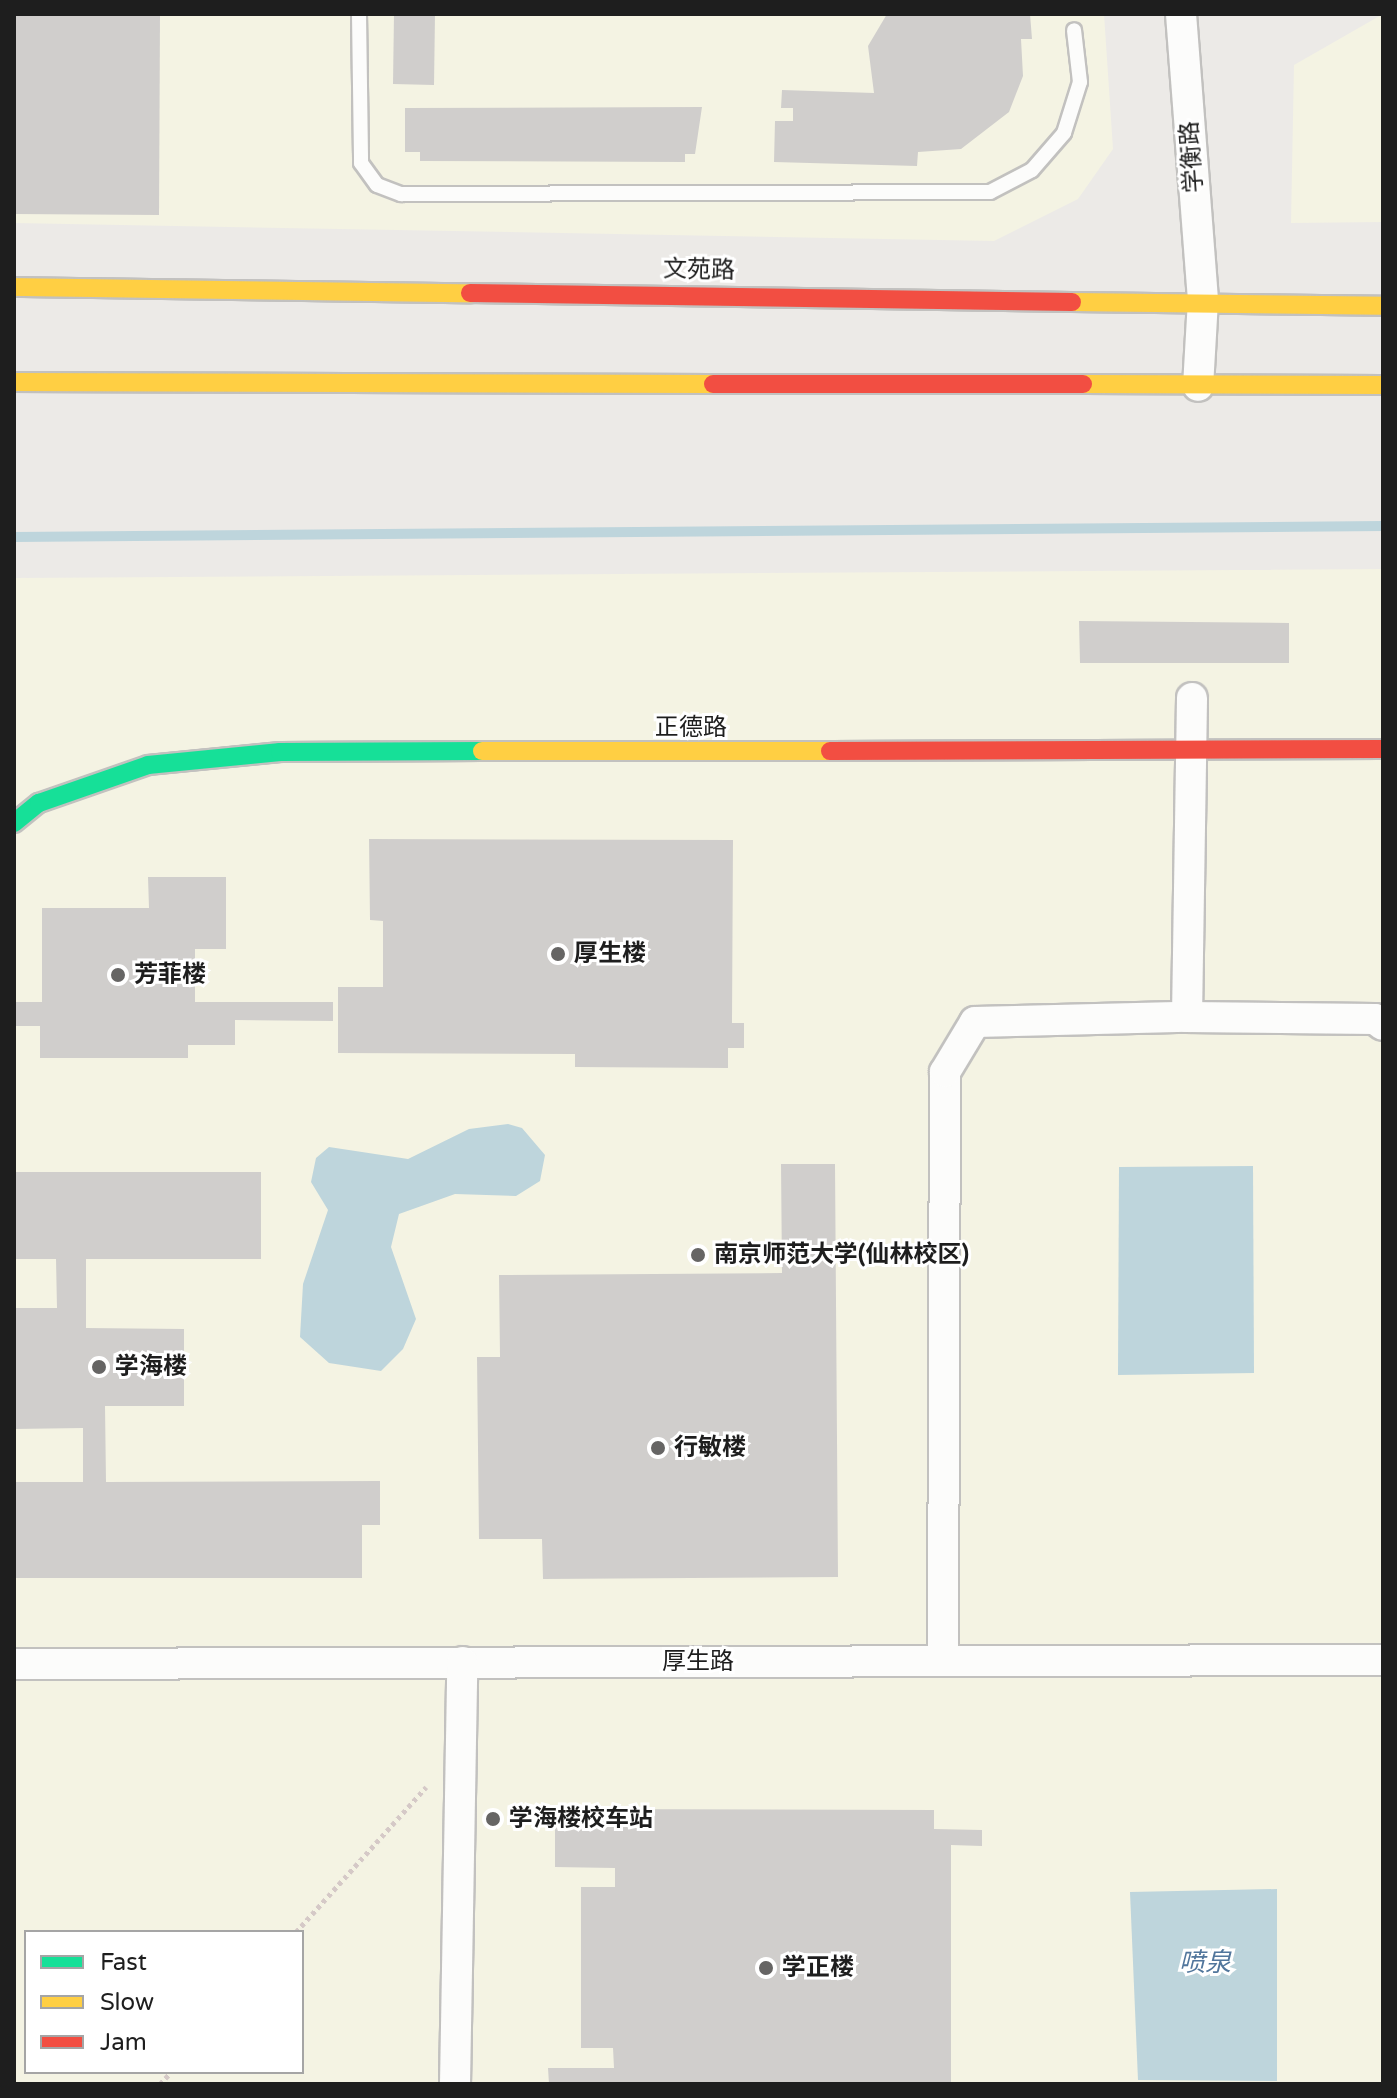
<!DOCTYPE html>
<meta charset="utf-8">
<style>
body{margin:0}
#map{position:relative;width:1397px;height:2098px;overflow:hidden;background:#eceae7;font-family:"Varela Round","Noto Sans SC",sans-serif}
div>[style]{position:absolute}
.education>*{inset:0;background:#f4f3e3}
.water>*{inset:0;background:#bed5dc}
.stream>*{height:10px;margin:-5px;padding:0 5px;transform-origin:5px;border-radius:5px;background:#bed5dc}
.building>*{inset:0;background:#d0cecc}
.path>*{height:5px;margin-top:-2.5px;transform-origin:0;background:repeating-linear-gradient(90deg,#d5c9c7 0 4px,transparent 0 8px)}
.roads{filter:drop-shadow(2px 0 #c2c1bf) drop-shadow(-2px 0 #c2c1bf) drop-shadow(0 2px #c2c1bf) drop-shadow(0 -2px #c2c1bf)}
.lane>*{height:14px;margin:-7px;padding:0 7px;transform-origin:7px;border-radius:7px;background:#fcfcfb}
.street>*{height:30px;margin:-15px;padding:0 15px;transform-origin:15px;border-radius:15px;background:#fcfcfb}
.fast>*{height:18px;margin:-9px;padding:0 9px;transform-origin:9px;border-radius:9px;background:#16e098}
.slow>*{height:18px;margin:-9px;padding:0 9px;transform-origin:9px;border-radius:9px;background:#ffcf43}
.jam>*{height:18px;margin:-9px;padding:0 9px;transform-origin:9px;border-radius:9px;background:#f24e42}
.dots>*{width:22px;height:22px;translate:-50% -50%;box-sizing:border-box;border:4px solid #fff;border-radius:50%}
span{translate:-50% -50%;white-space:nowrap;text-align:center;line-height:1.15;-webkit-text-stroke:6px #fff;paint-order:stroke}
.street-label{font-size:24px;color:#1e1e1e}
.poi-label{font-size:24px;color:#1e1e1e;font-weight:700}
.left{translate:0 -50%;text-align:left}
.water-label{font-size:26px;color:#51769c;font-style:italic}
.frame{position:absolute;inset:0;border:16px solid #1e1e1e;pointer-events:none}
.legend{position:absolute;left:24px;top:1930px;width:280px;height:144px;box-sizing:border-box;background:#fff;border:2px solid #a5a5a5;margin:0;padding:10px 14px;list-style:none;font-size:24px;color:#1e1e1e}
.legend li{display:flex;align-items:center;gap:16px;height:40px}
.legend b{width:40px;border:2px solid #a5a5a5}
</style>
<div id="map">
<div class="education">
<div style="clip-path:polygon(14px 14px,1104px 14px,1113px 149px,1078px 199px,994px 241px,14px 223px)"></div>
<div style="clip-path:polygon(1383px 14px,1383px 222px,1291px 223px,1294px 65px)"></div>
<div style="clip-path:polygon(evenodd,1383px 569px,1383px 2084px,14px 2084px,14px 578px,1383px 569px,26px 1932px,302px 1932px,302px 2072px,26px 2072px,26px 1932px)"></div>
</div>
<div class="water">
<div style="clip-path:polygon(508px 1124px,522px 1128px,545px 1155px,540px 1181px,516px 1196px,455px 1194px,399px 1214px,391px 1247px,416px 1319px,403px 1349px,381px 1371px,329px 1363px,300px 1337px,303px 1284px,328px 1210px,311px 1182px,316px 1158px,329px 1147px,408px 1159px,469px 1129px)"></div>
<div style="clip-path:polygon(1253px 1166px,1254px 1373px,1118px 1375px,1119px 1167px)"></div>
<div style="clip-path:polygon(1277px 1889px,1277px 2081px,1138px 2080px,1130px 1892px)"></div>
</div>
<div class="stream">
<div style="left:14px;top:537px;width:1369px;rotate:-0.46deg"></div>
</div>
<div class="building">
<div style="clip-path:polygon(14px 14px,160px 14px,159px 215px,14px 214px)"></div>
<div style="clip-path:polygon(394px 14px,435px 14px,434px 85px,393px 84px)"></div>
<div style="clip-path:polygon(887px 14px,1030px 14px,1032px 39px,1021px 39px,1023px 76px,1009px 112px,961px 149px,918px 152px,917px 166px,774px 162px,775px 121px,793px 121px,793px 108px,781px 108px,782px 90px,874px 93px,868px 46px)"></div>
<div style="clip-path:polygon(702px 107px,695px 154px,685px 154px,685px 162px,420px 161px,420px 152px,405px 152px,405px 108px)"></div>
<div style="clip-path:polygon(1079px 621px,1289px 623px,1289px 663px,1080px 663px)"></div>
<div style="clip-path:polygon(369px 839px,733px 840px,732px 1023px,744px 1023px,744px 1048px,728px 1048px,728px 1068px,575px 1067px,575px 1054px,338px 1053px,338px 987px,383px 987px,383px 921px,370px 920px)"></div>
<div style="clip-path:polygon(148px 877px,226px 877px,226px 949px,195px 949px,195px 1002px,333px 1002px,333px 1021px,235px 1020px,235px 1045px,188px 1045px,188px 1058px,40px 1058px,40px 1026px,14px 1026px,14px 1002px,42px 1002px,42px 908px,149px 908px)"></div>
<div style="clip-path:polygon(781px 1164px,835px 1164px,838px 1577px,543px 1579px,542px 1539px,479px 1539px,477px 1357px,500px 1357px,499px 1275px,782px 1273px)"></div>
<div style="clip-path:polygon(14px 1172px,261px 1172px,261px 1259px,86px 1259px,86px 1328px,184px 1329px,184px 1406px,105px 1406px,106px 1482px,380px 1481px,380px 1525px,362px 1525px,362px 1578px,14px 1578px,14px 1482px,83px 1482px,83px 1428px,14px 1429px,14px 1308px,57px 1308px,56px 1259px,14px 1259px)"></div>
<div style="clip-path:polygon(578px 1809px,934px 1810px,934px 1829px,982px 1830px,982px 1846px,951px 1845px,951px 2084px,549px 2084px,548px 2068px,614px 2068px,613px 2048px,581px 2048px,581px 1887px,615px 1887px,615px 1868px,555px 1867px,555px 1821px,577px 1821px)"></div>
</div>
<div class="path">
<div style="left:296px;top:1932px;width:195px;rotate:-48.1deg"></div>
<div style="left:160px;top:2084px;width:16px;rotate:-47deg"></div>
</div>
<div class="roads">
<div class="lane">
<div style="left:359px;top:14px;width:149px;rotate:89.2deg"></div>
<div style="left:361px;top:163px;width:27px;rotate:54deg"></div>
<div style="left:377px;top:185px;width:26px;rotate:21deg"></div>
<div style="left:401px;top:194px;width:589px;rotate:-0.19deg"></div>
<div style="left:990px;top:192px;width:47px;rotate:-27.6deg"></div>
<div style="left:1032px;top:170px;width:49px;rotate:-49.1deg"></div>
<div style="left:1064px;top:133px;width:53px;rotate:-72.6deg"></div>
<div style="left:1080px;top:82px;width:52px;rotate:-96.6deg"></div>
</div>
<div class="street">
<div style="left:1181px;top:14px;width:287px;rotate:85.6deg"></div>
<div style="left:1203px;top:300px;width:86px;rotate:93.3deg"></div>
<div style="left:1187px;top:1017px;width:319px;rotate:-89.1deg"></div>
<div style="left:943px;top:1661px;width:589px;rotate:-89.81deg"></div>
<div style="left:945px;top:1072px;width:58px;rotate:-59deg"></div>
<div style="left:975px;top:1022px;width:212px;rotate:-1.4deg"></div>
<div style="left:1187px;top:1017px;width:188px;rotate:0.6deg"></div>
<div style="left:1375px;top:1019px;width:10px;rotate:37deg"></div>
<div style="left:14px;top:1664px;width:1369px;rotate:-0.17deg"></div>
<div style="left:455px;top:2084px;width:422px;rotate:-89deg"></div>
</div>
<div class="fast">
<div style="left:14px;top:823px;width:32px;rotate:-39deg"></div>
<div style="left:39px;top:803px;width:115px;rotate:-19.2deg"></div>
<div style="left:148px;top:765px;width:133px;rotate:-5.6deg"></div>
<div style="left:280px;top:752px;width:202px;rotate:-0.3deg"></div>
</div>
<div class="slow">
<div style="left:14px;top:287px;width:456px;rotate:0.8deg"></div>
<div style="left:1072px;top:302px;width:311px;rotate:0.7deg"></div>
<div style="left:14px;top:382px;width:699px;rotate:0.16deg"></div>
<div style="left:1083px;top:384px;width:300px;rotate:0.2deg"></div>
<div style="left:482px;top:751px;width:348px"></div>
</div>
<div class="jam">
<div style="left:470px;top:293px;width:602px;rotate:0.86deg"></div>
<div style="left:713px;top:384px;width:370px"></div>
<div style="left:830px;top:751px;width:553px;rotate:-0.21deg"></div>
</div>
</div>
<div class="dots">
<div style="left:558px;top:954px;background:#666564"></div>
<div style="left:118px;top:975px;background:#666564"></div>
<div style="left:698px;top:1255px;background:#666564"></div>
<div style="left:99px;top:1367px;background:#666564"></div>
<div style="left:658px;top:1448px;background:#666564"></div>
<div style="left:493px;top:1819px;background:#666564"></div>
<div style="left:766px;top:1968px;background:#666564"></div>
</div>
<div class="street-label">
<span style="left:1192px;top:157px;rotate:-94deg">学衡路</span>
<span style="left:699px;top:270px;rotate:1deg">文苑路</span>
<span style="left:691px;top:728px">正德路</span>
<span style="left:698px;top:1662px">厚生路</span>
</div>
<div class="poi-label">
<span class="left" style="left:574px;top:954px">厚生楼</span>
<span class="left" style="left:134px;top:975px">芳菲楼</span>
<span class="left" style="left:714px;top:1255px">南京师范大学(仙林校区)</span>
<span class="left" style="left:115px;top:1367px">学海楼</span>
<span class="left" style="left:674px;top:1448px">行敏楼</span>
<span class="left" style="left:509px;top:1819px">学海楼校车站</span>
<span class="left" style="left:782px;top:1968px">学正楼</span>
</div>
<div class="water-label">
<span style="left:1205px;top:1963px">喷泉</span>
</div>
<div class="frame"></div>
<ul class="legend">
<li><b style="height:10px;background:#16e098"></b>Fast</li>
<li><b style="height:10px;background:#ffcf43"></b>Slow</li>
<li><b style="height:10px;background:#f24e42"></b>Jam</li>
</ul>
</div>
